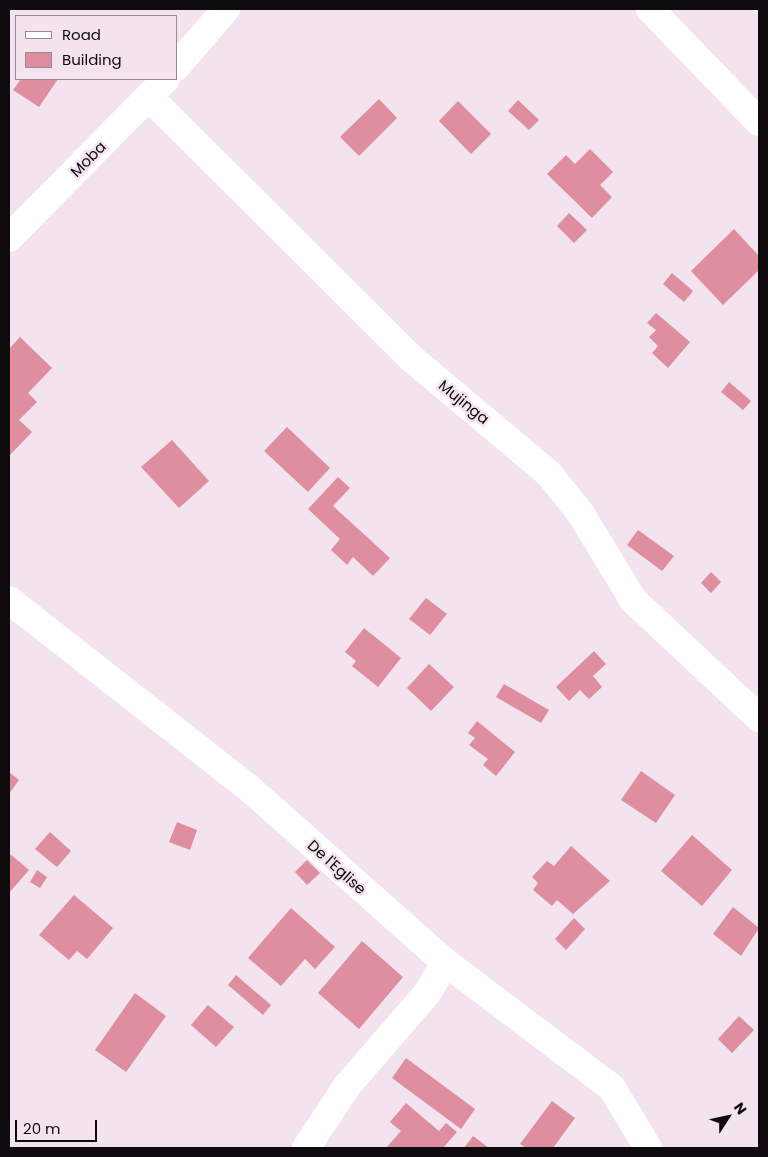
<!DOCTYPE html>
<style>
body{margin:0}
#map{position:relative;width:768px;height:1157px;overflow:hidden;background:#f2e3ef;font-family:Poppins,sans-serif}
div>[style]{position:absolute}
.building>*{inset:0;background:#de8e9e}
.minor>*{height:28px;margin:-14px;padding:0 14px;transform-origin:14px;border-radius:14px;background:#fff}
span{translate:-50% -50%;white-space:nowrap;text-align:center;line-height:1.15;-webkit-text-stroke:5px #f2e3ef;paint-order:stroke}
.street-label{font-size:15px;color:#0e0a0d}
.frame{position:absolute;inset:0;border:10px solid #0e0a0d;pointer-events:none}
.legend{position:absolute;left:15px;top:15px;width:162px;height:65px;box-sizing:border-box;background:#f2e3ef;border:1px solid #978c95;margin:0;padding:6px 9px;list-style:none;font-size:15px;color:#0e0a0d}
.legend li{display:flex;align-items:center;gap:10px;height:25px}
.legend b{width:25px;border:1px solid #978c95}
.north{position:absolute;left:703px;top:1092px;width:50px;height:50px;-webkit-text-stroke:4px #f2e3ef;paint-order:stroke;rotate:55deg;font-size:14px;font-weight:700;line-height:20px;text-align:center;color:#0e0a0d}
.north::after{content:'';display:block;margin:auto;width:18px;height:22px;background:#0e0a0d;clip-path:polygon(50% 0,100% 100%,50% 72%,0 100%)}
.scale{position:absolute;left:15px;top:1120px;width:82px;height:22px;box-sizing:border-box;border:2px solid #0e0a0d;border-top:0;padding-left:6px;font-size:15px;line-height:18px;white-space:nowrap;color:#0e0a0d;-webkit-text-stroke:4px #f2e3ef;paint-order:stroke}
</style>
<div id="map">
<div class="building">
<div style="clip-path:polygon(21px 79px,58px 79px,39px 107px,13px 90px)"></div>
<div style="clip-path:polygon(379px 99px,397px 118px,359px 156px,340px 137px)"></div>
<div style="clip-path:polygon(518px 100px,539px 120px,529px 130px,508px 111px)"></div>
<div style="clip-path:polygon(458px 101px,491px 134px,471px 154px,439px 121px)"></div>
<div style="clip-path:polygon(590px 149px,613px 172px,600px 185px,612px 197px,592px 218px,547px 174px,566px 155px,575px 164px)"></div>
<div style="clip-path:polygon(569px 213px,587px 230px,574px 243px,557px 226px)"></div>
<div style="clip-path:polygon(734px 229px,759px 256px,759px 270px,723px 305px,691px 271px)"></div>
<div style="clip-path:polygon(672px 273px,693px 291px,684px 302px,663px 284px)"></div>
<div style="clip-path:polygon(656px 313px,690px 342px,668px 368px,652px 353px,658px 346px,649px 337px,656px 330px,647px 323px)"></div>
<div style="clip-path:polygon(20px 337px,52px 368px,28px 393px,37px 402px,19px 420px,32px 432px,9px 456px,9px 349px)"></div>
<div style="clip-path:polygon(729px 382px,751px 401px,743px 410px,721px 392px)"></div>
<div style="clip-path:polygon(287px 427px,330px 468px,308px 492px,264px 451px)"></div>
<div style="clip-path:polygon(172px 440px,209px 481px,179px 508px,141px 467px)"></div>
<div style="clip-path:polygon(338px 477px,350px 488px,333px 506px,390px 558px,373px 576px,353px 557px,347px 565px,331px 550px,340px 539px,308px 509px)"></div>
<div style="clip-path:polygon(638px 530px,674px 556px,662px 571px,627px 545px)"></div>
<div style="clip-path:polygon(711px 572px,721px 582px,711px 593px,701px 583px)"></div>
<div style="clip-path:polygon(426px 598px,447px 614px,430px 635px,409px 619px)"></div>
<div style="clip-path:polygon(364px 628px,401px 658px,378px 687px,352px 666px,356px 661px,345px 652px)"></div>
<div style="clip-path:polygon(594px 651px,606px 664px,593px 676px,602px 687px,589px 699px,580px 690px,569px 701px,556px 687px)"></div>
<div style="clip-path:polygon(429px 664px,454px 687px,431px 711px,407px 688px)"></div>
<div style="clip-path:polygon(504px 684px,549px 710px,541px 723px,496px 697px)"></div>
<div style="clip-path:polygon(477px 721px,515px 752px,496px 776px,483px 765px,488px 759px,469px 745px,475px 738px,468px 733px)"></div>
<div style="clip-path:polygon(641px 771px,675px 795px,656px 823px,621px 800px)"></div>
<div style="clip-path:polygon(9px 772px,19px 780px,9px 794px)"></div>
<div style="clip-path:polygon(177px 822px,197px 830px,190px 850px,169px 842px)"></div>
<div style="clip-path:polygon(50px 832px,71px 851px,57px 867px,35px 849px)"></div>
<div style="clip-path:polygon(692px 835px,732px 870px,702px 906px,661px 871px)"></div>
<div style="clip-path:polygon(571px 846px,610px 881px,573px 914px,557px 900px,552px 906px,533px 890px,538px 883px,532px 877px,547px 861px,554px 866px)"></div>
<div style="clip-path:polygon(9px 853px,29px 870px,9px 893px)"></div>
<div style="clip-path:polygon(307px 860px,320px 873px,307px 885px,295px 872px)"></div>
<div style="clip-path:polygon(37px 870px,47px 877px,40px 888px,30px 882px)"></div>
<div style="clip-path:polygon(74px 895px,113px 928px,87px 959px,77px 951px,69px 960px,39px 935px)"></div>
<div style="clip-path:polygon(733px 907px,759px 928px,741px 956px,713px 934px)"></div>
<div style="clip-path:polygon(291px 908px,335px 947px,315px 969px,305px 959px,281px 986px,248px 958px)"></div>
<div style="clip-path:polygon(574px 918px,585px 929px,566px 950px,555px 939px)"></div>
<div style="clip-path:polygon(362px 941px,403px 977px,359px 1029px,318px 993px)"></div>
<div style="clip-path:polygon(236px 975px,271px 1005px,263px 1015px,228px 985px)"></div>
<div style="clip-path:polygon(135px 993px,166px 1016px,126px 1072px,95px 1050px)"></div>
<div style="clip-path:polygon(208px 1005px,234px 1027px,216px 1047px,191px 1025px)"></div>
<div style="clip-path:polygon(739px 1016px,754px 1030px,732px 1053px,718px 1039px)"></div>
<div style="clip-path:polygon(406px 1058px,475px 1109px,461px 1129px,392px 1078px)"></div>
<div style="clip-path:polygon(552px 1101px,575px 1118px,553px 1148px,526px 1148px,520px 1144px)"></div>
<div style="clip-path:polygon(406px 1103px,439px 1131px,446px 1123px,457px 1132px,443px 1148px,386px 1148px,401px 1131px,390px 1122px)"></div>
<div style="clip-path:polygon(473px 1136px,489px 1148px,464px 1148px)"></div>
</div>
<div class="minor">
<div style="left:650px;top:9px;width:157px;rotate:46deg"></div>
<div style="left:176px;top:67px;width:77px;rotate:-49.2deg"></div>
<div style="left:150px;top:98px;width:368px;rotate:44.9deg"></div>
<div style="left:411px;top:358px;width:180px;rotate:40deg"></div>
<div style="left:549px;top:474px;width:51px;rotate:51.3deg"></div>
<div style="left:581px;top:514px;width:100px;rotate:58.8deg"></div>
<div style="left:633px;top:600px;width:173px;rotate:43.1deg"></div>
<div style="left:9px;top:238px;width:223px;rotate:-45.4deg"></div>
<div style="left:9px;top:600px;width:306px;rotate:38.1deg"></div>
<div style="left:250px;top:789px;width:261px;rotate:41.6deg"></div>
<div style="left:445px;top:962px;width:209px;rotate:37deg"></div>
<div style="left:612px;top:1088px;width:70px;rotate:59deg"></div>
<div style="left:306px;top:1148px;width:74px;rotate:-56.5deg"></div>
<div style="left:347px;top:1086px;width:124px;rotate:-49.2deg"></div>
<div style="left:428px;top:992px;width:34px;rotate:-60deg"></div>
</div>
<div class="street-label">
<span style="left:88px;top:159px;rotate:-45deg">Moba</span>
<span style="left:464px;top:402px;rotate:39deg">Mujinga</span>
<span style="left:337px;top:867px;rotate:42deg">De l'Eglise</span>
</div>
<div class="frame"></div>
<ul class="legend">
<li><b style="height:6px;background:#fff"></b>Road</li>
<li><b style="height:14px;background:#de8e9e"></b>Building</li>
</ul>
<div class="north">N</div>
<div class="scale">20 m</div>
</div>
